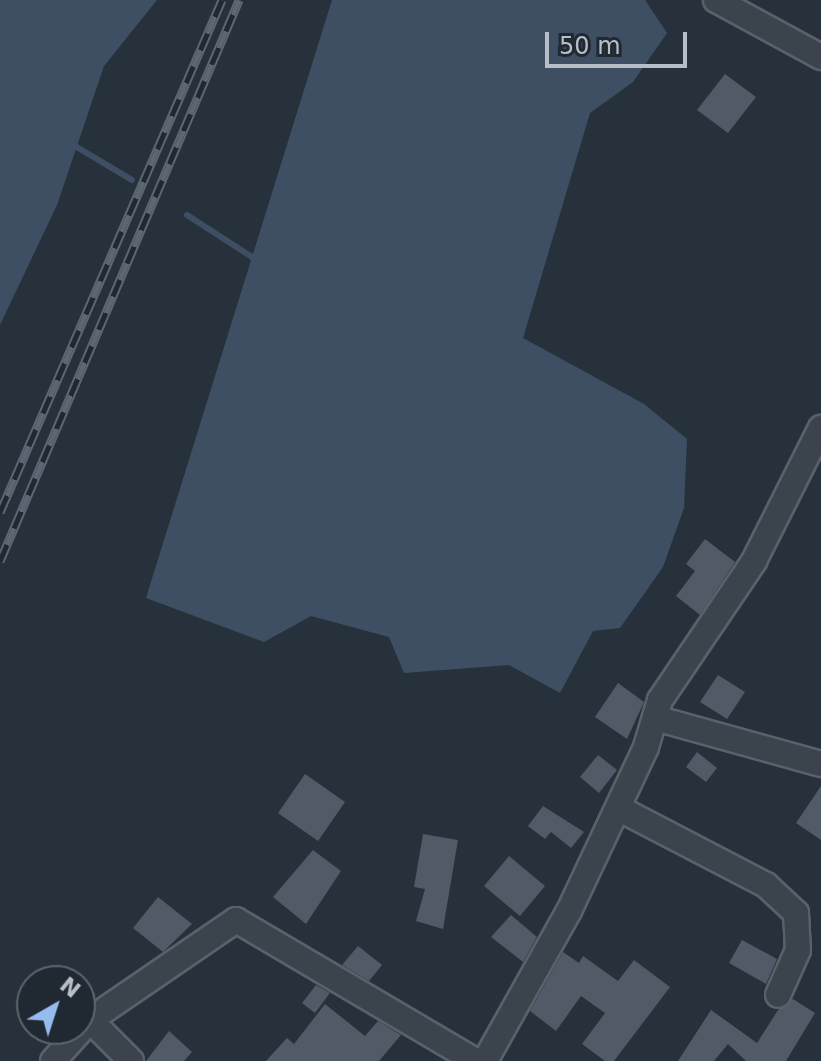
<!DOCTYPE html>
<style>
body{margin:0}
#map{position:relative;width:821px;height:1061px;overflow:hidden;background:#27313c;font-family:"DejaVu Sans",sans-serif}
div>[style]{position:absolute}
.water>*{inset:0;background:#3f4f63}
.stream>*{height:6px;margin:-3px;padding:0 3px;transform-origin:3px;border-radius:3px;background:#3f4f63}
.building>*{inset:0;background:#515a67}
.roads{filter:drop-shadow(2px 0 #59616a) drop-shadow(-2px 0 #59616a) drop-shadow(0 2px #59616a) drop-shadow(0 -2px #59616a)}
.minor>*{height:24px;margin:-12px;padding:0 12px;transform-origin:12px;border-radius:12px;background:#3b434c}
.rail>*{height:9px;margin-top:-4.5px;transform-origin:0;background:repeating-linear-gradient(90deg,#202831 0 18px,#5d6773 0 36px);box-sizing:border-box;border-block:2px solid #5d6773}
span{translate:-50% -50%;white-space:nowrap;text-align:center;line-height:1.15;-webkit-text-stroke:6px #202831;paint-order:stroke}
.north{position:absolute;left:16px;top:965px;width:80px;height:80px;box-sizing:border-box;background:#202831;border:2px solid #5c646d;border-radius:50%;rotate:39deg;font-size:22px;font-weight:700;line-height:32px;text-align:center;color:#b7bec7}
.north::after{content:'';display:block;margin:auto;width:28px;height:36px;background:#96bbed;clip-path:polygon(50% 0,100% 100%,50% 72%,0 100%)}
.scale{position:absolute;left:545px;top:32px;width:142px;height:36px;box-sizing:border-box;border:4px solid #b7bec7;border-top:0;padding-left:10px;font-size:24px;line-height:28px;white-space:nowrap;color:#b7bec7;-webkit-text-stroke:6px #202831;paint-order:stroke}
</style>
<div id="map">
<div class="water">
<div style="clip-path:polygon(0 0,157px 0,104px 66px,57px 205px,0 325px)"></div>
<div style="clip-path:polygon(332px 0,645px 0,667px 33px,633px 82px,590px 113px,523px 338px,644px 404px,687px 439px,684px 508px,663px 567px,620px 628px,593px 631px,560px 693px,509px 665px,404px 673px,389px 637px,311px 616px,264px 642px,146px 598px)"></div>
</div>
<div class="stream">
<div style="left:70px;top:143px;width:72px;rotate:30.8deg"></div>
<div style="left:187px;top:215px;width:85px;rotate:32.9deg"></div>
</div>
<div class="building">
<div style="clip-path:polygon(725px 74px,756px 97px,728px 133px,697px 110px)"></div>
<div style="clip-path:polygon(705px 539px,735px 562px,700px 615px,676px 596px,695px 571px,686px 564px)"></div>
<div style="clip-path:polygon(718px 675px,745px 692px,727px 719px,700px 702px)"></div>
<div style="clip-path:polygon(618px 683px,644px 702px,627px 739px,595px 717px)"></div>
<div style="clip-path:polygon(697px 752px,717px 768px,706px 782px,686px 767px)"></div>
<div style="clip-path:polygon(598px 755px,617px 770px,599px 793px,580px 777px)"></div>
<div style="clip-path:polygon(305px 774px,345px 802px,318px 841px,278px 813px)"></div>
<div style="clip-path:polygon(821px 786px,821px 840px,796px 823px)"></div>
<div style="clip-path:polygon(543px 806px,584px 832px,571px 848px,551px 832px,545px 839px,528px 826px)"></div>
<div style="clip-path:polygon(423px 834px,458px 840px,443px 929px,416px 921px,425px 889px,414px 887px)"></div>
<div style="clip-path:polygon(313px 850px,341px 871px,306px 924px,273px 897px)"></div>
<div style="clip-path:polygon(509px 856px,545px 886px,520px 916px,484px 886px)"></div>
<div style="clip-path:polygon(158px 897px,192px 924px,163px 952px,133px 928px)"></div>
<div style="clip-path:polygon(511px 915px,537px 937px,523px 962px,491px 937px)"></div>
<div style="clip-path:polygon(742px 940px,777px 959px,766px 984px,729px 963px)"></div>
<div style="clip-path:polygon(358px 946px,382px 965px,369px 981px,342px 965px)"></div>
<div style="clip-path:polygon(563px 952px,579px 963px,583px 956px,618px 981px,634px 960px,670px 987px,614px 1061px,605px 1061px,582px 1044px,605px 1013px,581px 996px,556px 1031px,530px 1011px)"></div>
<div style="clip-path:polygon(316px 985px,330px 993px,315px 1013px,302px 1003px)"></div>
<div style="clip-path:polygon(793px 999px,815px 1013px,786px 1061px,746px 1061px,728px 1044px,714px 1061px,678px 1061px,711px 1010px,757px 1043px,778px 1010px)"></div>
<div style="clip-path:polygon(325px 1004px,365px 1036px,378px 1021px,401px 1035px,379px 1061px,266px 1061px,287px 1038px,294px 1044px)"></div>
<div style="clip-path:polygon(169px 1031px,192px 1052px,184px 1061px,146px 1061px)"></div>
</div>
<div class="roads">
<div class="minor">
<div style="left:716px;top:0;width:119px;rotate:28.5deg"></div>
<div style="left:655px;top:718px;width:172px;rotate:15.5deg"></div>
<div style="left:618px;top:808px;width:167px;rotate:27.5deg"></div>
<div style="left:766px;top:885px;width:41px;rotate:43deg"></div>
<div style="left:796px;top:913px;width:37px;rotate:87deg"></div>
<div style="left:798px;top:950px;width:49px;rotate:114deg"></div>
<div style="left:90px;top:1020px;width:58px;rotate:45deg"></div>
<div style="left:53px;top:1061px;width:55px;rotate:-47.9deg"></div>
<div style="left:90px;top:1020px;width:177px;rotate:-34.4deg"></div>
<div style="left:236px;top:920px;width:277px;rotate:30.5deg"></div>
<div style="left:485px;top:1061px;width:172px;rotate:-60.8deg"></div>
<div style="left:569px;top:911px;width:181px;rotate:-64.8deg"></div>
<div style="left:646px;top:747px;width:49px;rotate:-73.4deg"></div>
<div style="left:660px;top:700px;width:168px;rotate:-55.9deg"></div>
<div style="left:754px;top:561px;width:149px;rotate:-63.3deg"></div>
</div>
</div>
<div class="rail">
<div style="left:0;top:512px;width:558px;rotate:-66.56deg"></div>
<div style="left:0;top:561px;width:610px;rotate:-66.92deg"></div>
</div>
<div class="north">N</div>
<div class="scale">50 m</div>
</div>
